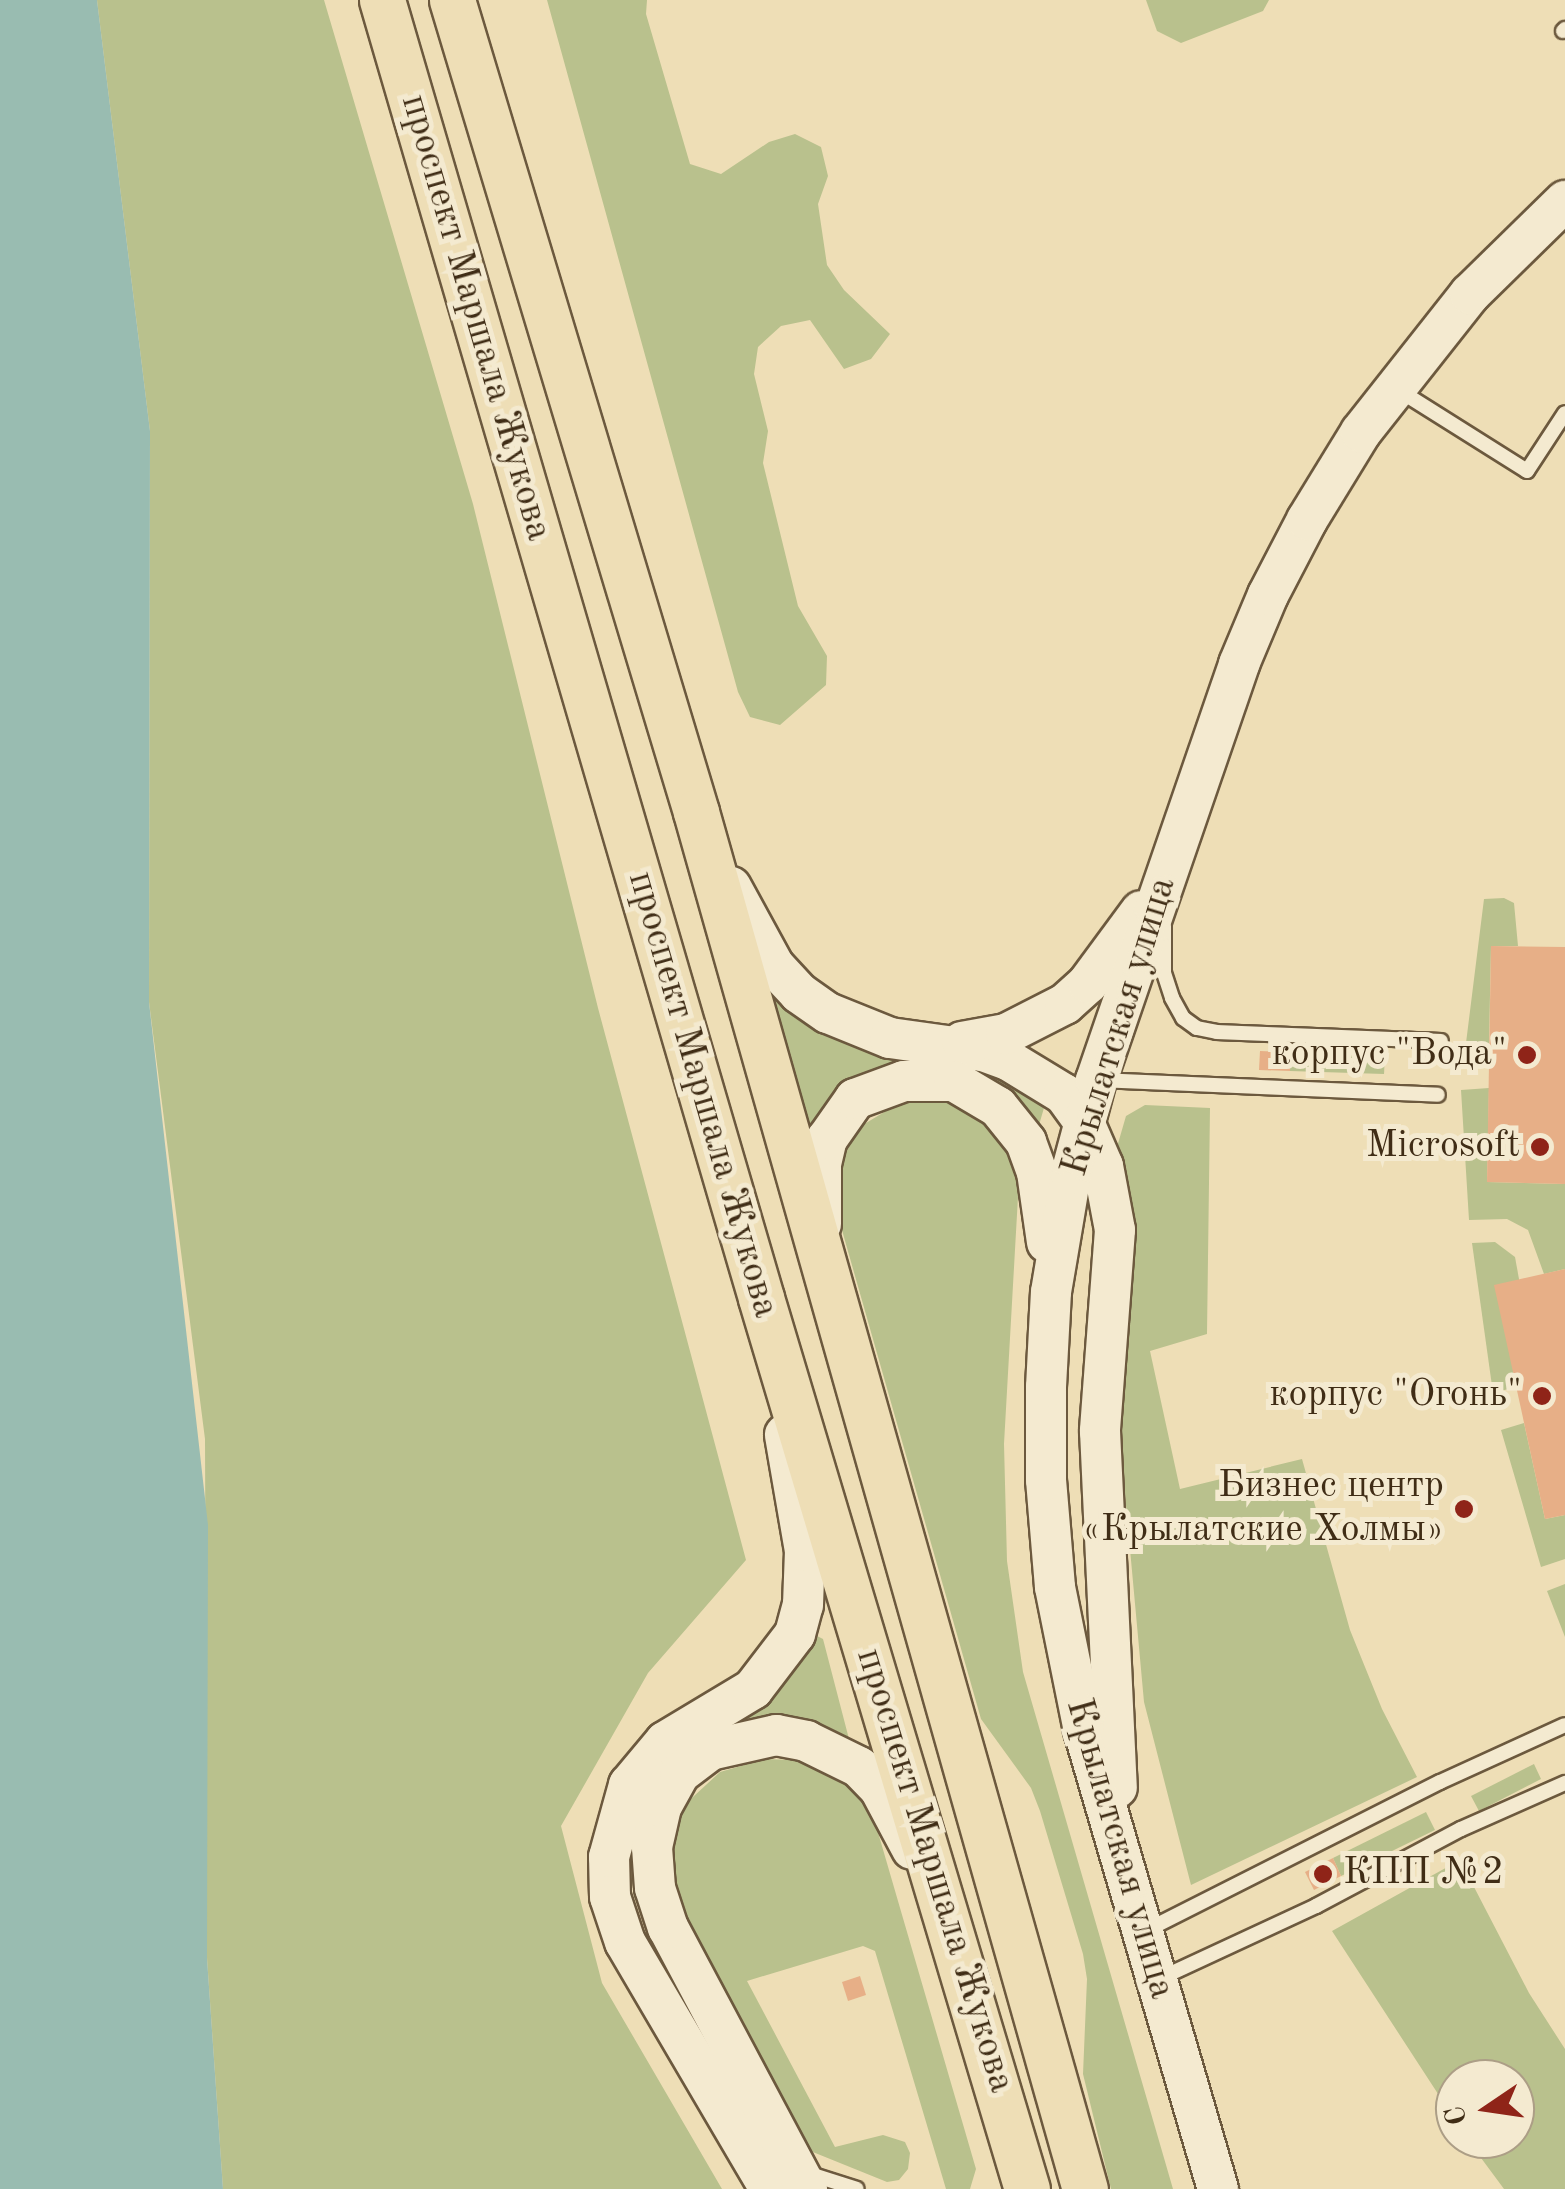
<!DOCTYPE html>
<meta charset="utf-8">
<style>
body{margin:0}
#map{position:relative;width:1565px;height:2189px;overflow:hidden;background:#eedeb6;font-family:"Old Standard TT",serif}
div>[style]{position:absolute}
.green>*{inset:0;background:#b9c18d}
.water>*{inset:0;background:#99bcb1}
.building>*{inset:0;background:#e7af87}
.roads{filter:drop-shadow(2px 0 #6c593e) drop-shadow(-2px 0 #6c593e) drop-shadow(0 2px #6c593e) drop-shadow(0 -2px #6c593e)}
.service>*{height:14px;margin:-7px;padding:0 7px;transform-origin:7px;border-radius:7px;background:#f4ead0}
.secondary>*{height:40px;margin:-20px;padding:0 20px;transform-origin:20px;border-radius:20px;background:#f4ead0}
.primary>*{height:45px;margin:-22.5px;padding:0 22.5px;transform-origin:22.5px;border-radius:22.5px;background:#eedeb6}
.dots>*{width:28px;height:28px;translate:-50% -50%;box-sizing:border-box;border:5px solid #f4ead0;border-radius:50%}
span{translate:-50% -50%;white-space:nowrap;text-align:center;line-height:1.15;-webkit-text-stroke:10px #f4ead0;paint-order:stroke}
.street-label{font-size:38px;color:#402d16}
.poi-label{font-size:38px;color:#402d16}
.right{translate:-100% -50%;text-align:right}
.left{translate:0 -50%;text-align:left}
.north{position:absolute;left:1435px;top:2059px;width:100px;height:100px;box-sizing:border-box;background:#f4ead0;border:2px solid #ac9e86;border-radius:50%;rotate:257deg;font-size:28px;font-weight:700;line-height:40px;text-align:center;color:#402d16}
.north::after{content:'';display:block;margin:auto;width:35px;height:45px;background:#8f2418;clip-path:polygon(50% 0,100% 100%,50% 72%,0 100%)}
</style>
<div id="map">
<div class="green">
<div style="clip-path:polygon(97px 0,324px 0,473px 504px,598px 1008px,746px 1560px,648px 1673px,561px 1826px,602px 1983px,722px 2189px,223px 2189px,207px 1958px,205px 1439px,149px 1002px,150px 431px)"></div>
<div style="clip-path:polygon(547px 0,647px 0,646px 14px,690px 164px,721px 174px,769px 142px,795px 134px,821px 147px,828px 176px,818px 204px,827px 265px,844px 290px,890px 334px,871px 359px,844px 369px,810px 320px,781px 326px,758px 347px,754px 374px,768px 431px,763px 463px,798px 606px,827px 656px,826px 685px,780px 725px,750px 717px,738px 692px)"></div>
<div style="clip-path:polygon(1146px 0,1269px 0,1263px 11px,1181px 43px,1157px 31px)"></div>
<div style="clip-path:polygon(1504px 898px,1514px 903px,1518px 946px,1491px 946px,1489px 1044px,1466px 1043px,1484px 899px)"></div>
<div style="clip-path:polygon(777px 994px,948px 1062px,996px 1075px,1046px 1101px,1039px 1125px,1035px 1128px,967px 1073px,810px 1133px,773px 997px)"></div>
<div style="clip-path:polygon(1290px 1052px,1385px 1055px,1384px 1074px,1290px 1071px)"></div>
<div style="clip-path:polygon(1489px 1088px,1487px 1182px,1565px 1184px,1565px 1269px,1544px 1274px,1528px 1230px,1507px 1219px,1469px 1220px,1461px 1090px)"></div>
<div style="clip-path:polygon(938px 1098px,978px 1114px,1011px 1150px,1019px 1179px,1004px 1444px,1007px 1561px,1023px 1672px,1173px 2189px,1111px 2189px,1083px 2074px,1087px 1979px,1083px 1954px,1040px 1811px,1031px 1788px,981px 1719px,834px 1202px,843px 1145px,856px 1129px,896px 1105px)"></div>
<div style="clip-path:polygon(1145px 1105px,1210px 1108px,1207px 1334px,1150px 1351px,1180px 1489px,1302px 1459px,1350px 1630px,1382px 1709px,1417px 1777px,1191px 1885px,1144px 1702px,1119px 1429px,1131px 1207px,1117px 1147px,1126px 1116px)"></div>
<div style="clip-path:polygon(1495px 1242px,1515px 1257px,1519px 1279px,1516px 1387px,1493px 1393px,1472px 1243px)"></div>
<div style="clip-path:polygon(1524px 1423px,1545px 1519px,1565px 1515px,1565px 1559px,1541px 1567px,1501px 1430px)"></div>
<div style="clip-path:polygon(1565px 1584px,1565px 1637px,1547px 1591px)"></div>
<div style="clip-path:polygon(815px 1635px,823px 1639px,849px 1739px,721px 1727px,776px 1695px)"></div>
<div style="clip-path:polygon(765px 1759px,794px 1760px,845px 1782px,862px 1799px,875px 1822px,976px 2169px,970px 2189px,946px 2189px,875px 1951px,863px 1946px,747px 1981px,835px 2147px,883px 2135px,905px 2142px,910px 2153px,908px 2169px,899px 2180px,887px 2182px,793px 2144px,668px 1884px,672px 1828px,681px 1808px,720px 1772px)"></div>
<div style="clip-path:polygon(1534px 1764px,1541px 1779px,1479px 1811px,1471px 1796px)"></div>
<div style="clip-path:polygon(1426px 1812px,1435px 1830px,1341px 1876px,1333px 1858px)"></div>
<div style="clip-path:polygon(1460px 1860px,1529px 1993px,1565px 2049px,1565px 2189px,1504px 2189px,1467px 2139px,1515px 2139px,1515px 2079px,1455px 2079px,1455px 2120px,1332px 1931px)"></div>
</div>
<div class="water">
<div style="clip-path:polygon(0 0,97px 0,150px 431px,149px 1002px,208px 1525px,207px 1958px,223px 2189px,0 2189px)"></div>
</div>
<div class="building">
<div style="clip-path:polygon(1491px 946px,1565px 947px,1565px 1184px,1487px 1182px)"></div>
<div style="clip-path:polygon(1260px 1051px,1290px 1052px,1290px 1071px,1259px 1070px)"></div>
<div style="clip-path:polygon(1565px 1269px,1565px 1515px,1545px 1519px,1494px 1285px)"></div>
<div style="clip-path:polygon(1333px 1858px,1341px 1876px,1314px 1890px,1305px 1872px)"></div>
<div style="clip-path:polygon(860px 1976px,866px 1995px,848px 2001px,842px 1982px)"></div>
</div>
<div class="roads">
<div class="service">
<div style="left:1563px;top:31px;width:3px;rotate:-45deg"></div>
<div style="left:1400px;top:391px;width:150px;rotate:32.2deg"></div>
<div style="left:1527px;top:471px;width:69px;rotate:-56.8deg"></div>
<div style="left:1164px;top:926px;width:47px;rotate:90deg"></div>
<div style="left:1164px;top:973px;width:26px;rotate:72deg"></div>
<div style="left:1172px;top:998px;width:23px;rotate:61deg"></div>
<div style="left:1183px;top:1018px;width:17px;rotate:36deg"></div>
<div style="left:1197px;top:1028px;width:20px;rotate:11deg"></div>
<div style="left:1217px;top:1032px;width:224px;rotate:2.3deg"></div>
<div style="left:1100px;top:1080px;width:338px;rotate:2.5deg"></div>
<div style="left:1147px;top:1930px;width:328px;rotate:-26.8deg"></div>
<div style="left:1440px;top:1782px;width:137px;rotate:-24.5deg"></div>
<div style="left:1161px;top:1978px;width:171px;rotate:-24.9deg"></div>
<div style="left:1316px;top:1906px;width:164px;rotate:-28deg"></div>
<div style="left:1461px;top:1829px;width:114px;rotate:-23.9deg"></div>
<div style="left:807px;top:2173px;width:52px;rotate:17.7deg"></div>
</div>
<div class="secondary">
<div style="left:731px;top:887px;width:90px;rotate:61.4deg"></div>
<div style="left:774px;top:966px;width:37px;rotate:47deg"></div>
<div style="left:799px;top:993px;width:35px;rotate:35deg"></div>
<div style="left:828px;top:1013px;width:67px;rotate:22deg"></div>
<div style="left:890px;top:1038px;width:94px;rotate:8deg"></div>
<div style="left:983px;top:1051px;width:27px;rotate:20deg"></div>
<div style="left:1008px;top:1060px;width:66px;rotate:31.3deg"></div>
<div style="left:1064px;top:1094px;width:32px;rotate:54deg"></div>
<div style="left:1083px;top:1120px;width:50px;rotate:66.5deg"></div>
<div style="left:1103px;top:1166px;width:65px;rotate:79.4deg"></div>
<div style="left:1115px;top:1230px;width:202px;rotate:94.3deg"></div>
<div style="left:1100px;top:1431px;width:357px;rotate:87.3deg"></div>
<div style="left:962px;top:1042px;width:45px;rotate:-10.3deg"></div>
<div style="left:1006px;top:1034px;width:66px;rotate:-27deg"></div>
<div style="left:1065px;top:1004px;width:31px;rotate:-42deg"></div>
<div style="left:1088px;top:983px;width:89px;rotate:-53.6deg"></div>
<div style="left:821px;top:1224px;width:60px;rotate:-90deg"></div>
<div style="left:821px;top:1164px;width:26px;rotate:-77deg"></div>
<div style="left:827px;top:1139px;width:49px;rotate:-55deg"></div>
<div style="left:855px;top:1099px;width:52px;rotate:-20.2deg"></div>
<div style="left:904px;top:1081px;width:50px"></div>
<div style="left:954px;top:1081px;width:51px;rotate:30.6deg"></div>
<div style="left:998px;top:1107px;width:45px;rotate:51.3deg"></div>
<div style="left:1026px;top:1142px;width:32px;rotate:70deg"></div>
<div style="left:1037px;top:1172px;width:71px;rotate:81.9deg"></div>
<div style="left:770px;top:2189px;width:286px;rotate:-120.4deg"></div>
<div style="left:625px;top:1942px;width:47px;rotate:-108.4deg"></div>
<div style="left:610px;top:1897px;width:40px;rotate:-91.4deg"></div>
<div style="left:609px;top:1857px;width:75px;rotate:-74.5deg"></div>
<div style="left:629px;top:1785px;width:56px;rotate:-50.1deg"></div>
<div style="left:665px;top:1742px;width:103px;rotate:-31.1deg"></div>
<div style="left:753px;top:1689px;width:69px;rotate:-52.6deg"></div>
<div style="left:795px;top:1634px;width:30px;rotate:-75deg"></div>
<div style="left:803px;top:1605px;width:54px;rotate:-87.9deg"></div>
<div style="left:805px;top:1551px;width:118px;rotate:-99.8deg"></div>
<div style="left:807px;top:2189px;width:296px;rotate:-118deg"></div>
<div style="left:668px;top:1928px;width:42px;rotate:-108deg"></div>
<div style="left:655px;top:1888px;width:41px;rotate:-94.2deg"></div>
<div style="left:652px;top:1847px;width:41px;rotate:-77.3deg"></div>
<div style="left:661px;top:1807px;width:39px;rotate:-61deg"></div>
<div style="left:680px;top:1773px;width:38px;rotate:-37deg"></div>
<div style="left:710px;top:1750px;width:68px;rotate:-12.8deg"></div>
<div style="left:776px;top:1735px;width:31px;rotate:11deg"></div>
<div style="left:806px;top:1741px;width:59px;rotate:26.1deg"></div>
<div style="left:859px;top:1767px;width:30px;rotate:46deg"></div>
<div style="left:880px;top:1789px;width:68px;rotate:61.9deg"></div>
<div style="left:1218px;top:2189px;width:477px;rotate:-106.3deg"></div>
<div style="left:1084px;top:1731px;width:147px;rotate:-101.4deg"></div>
<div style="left:1055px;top:1587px;width:107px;rotate:-94.8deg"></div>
<div style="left:1046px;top:1480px;width:93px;rotate:-90deg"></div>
<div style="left:1046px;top:1387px;width:95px;rotate:-87deg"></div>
<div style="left:1051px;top:1292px;width:120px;rotate:-80.4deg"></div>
<div style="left:1071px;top:1174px;width:97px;rotate:-75.1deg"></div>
<div style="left:1096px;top:1080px;width:440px;rotate:-71deg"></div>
<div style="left:1239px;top:664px;width:75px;rotate:-67.2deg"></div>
<div style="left:1268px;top:595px;width:85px;rotate:-62.5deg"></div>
<div style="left:1307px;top:520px;width:103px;rotate:-58.5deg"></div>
<div style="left:1361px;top:432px;width:176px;rotate:-51.7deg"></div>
<div style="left:1470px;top:294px;width:133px;rotate:-44.4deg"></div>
</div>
<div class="primary">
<div style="left:382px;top:0;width:1352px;rotate:73.72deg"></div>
<div style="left:761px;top:1298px;width:930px;rotate:73.38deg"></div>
<div style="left:452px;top:0;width:848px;rotate:73.27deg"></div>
<div style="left:696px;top:812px;width:1431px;rotate:74.23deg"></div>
</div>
</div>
<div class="dots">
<div style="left:1527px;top:1055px;background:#8f2418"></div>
<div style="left:1540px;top:1147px;background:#8f2418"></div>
<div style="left:1542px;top:1396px;background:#8f2418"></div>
<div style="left:1464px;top:1509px;background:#8f2418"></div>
<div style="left:1323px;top:1874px;background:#8f2418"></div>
</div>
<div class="street-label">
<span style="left:475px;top:318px;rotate:74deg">проспект Маршала Жукова</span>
<span style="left:1120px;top:1027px;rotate:-73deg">Крылатская улица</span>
<span style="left:702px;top:1095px;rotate:74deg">проспект Маршала Жукова</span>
<span style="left:1119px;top:1849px;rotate:74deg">Крылатская улица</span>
<span style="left:934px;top:1871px;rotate:73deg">проспект Маршала Жукова</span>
</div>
<div class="poi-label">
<span class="right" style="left:1507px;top:1055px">корпус "Вода"</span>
<span class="right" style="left:1520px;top:1147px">Microsoft</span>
<span class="right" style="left:1522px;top:1396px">корпус "Огонь"</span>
<span class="right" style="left:1444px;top:1509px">Бизнес центр<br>«Крылатские Холмы»</span>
<span class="left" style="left:1343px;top:1874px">КПП №2</span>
</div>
<div class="north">С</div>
</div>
